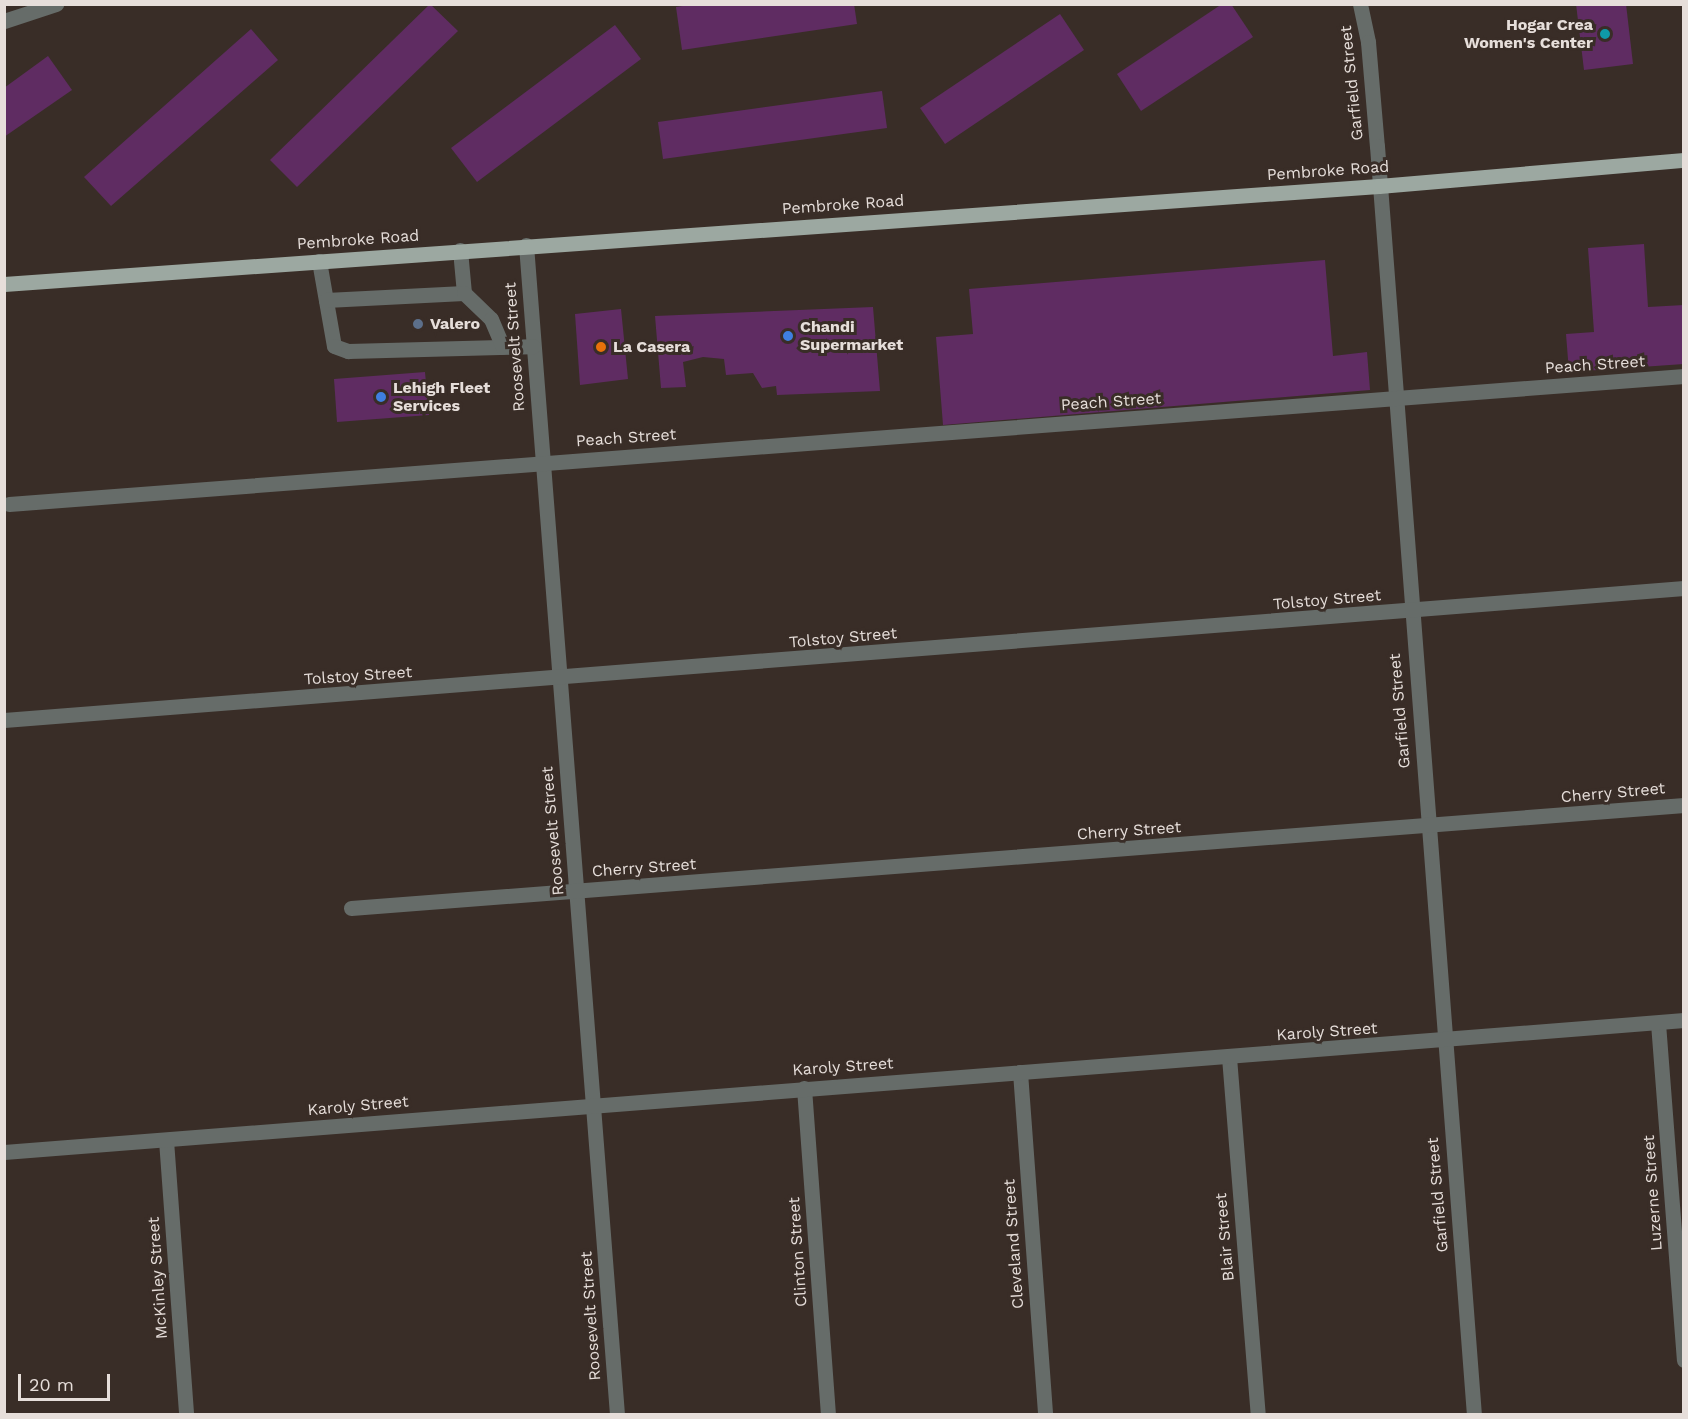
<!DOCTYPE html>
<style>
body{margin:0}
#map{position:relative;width:1688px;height:1419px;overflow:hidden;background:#392d27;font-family:"Work Sans",sans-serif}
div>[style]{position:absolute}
.building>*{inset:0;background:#5f2c62}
.minor>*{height:15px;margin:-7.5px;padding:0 7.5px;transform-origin:7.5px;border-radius:7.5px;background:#666c69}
.major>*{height:15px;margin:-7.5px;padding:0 7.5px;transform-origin:7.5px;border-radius:7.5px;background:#9ca8a1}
.dots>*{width:16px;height:16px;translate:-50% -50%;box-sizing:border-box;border:3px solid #392d27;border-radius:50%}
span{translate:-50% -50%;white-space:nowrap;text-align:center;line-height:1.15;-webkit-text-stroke:6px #392d27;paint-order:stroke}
.poi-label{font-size:16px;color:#e6deda;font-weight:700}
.right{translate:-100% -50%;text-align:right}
.left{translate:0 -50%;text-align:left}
.street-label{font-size:16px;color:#e6deda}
.frame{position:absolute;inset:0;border:6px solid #e6deda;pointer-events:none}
.scale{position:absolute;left:18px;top:1374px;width:92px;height:27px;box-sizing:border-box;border:3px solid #e6deda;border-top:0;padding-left:8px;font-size:18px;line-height:21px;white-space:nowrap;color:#e6deda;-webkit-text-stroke:4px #392d27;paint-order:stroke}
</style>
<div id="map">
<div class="building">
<div style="clip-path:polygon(430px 4px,458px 31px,297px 187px,270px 160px)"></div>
<div style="clip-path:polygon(696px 4px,854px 4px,857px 24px,682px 50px,676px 7px)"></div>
<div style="clip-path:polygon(1222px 4px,1231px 4px,1253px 37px,1141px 111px,1117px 74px)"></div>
<div style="clip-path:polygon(1576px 4px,1626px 4px,1633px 64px,1584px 70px)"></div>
<div style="clip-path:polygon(1060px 14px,1084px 50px,945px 144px,920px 108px)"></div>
<div style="clip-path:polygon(615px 25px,641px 59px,477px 182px,451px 148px)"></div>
<div style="clip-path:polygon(251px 29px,278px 60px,111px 206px,84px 177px)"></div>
<div style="clip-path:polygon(48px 56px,72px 90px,4px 137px,4px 88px)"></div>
<div style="clip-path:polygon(882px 91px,887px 128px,663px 159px,658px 122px)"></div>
<div style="clip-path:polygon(1644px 244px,1648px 307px,1684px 305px,1684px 364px,1569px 372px,1566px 334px,1594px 332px,1588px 248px)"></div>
<div style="clip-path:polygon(1325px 260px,1333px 356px,1367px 352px,1370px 390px,943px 425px,936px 337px,973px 334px,969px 289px)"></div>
<div style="clip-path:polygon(873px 307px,880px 391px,777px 395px,776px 386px,762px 388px,753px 373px,726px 375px,724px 359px,703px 357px,683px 362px,686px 387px,661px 388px,655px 316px)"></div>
<div style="clip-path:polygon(621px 309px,628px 379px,580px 385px,575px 314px)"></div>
<div style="clip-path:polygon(425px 372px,429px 415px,337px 422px,334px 379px)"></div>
</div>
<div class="minor">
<div style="left:1360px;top:4px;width:39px;rotate:78deg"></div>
<div style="left:1368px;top:42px;width:104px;rotate:85.1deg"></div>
<div style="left:1377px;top:146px;width:1272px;rotate:85.63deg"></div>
<div style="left:4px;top:21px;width:55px;rotate:-18.1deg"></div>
<div style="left:526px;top:245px;width:1173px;rotate:85.55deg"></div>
<div style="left:460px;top:250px;width:43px;rotate:84.7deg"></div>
<div style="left:319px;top:261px;width:86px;rotate:80deg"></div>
<div style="left:334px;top:346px;width:15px;rotate:20deg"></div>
<div style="left:348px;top:351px;width:185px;rotate:-1.5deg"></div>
<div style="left:326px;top:300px;width:138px;rotate:-2.9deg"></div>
<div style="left:464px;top:293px;width:37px;rotate:44deg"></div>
<div style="left:491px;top:319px;width:30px;rotate:67deg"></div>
<div style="left:9px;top:504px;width:1680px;rotate:-4.37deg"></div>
<div style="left:4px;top:720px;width:1685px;rotate:-4.49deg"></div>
<div style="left:351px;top:908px;width:1337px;rotate:-4.42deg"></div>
<div style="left:1658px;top:1023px;width:338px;rotate:85.6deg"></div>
<div style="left:1229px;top:1057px;width:358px;rotate:85.4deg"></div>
<div style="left:1020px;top:1072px;width:343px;rotate:85.8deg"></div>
<div style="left:804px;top:1088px;width:327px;rotate:85.8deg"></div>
<div style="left:166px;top:1140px;width:275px;rotate:85.8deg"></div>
<div style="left:4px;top:1152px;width:1685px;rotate:-4.49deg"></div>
</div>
<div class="major">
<div style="left:4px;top:284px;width:1378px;rotate:-4.08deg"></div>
<div style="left:1379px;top:186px;width:306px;rotate:-4.9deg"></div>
</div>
<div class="dots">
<div style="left:1605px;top:34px;background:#0f9aa8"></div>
<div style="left:418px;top:324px;background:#5c6f8a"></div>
<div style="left:788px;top:336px;background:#3f7fe0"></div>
<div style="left:601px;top:347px;background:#e8710a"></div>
<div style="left:381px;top:397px;background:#3f7fe0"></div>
</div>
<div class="poi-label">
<span class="right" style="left:1593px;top:34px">Hogar Crea<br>Women's Center</span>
<span class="left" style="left:430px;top:324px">Valero</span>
<span class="left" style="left:800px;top:336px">Chandi<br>Supermarket</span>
<span class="left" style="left:613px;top:347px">La Casera</span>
<span class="left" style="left:393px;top:397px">Lehigh Fleet<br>Services</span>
</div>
<div class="street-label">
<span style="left:1352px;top:83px;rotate:-96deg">Garfield Street</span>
<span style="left:1328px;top:171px;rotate:-4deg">Pembroke Road</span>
<span style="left:843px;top:205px;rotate:-4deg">Pembroke Road</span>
<span style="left:358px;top:240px;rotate:-4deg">Pembroke Road</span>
<span style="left:515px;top:347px;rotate:-94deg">Roosevelt Street</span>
<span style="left:1595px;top:365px;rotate:-4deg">Peach Street</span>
<span style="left:1111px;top:402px;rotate:-4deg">Peach Street</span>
<span style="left:626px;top:438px;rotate:-4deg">Peach Street</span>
<span style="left:1327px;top:600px;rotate:-5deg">Tolstoy Street</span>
<span style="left:843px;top:638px;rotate:-5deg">Tolstoy Street</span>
<span style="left:358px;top:676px;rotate:-4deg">Tolstoy Street</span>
<span style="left:1400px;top:711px;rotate:-95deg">Garfield Street</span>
<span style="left:1613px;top:793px;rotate:-5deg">Cherry Street</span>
<span style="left:553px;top:831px;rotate:-95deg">Roosevelt Street</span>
<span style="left:1129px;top:831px;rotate:-4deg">Cherry Street</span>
<span style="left:644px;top:868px;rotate:-4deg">Cherry Street</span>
<span style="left:1327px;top:1032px;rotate:-4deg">Karoly Street</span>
<span style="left:843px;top:1067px;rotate:-4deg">Karoly Street</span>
<span style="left:358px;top:1106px;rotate:-5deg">Karoly Street</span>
<span style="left:1653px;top:1193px;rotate:-94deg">Luzerne Street</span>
<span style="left:1438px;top:1195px;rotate:-95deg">Garfield Street</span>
<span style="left:1225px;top:1237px;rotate:-95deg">Blair Street</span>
<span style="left:1014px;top:1244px;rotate:-94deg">Cleveland Street</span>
<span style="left:798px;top:1252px;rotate:-94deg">Clinton Street</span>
<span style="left:158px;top:1278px;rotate:-94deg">McKinley Street</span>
<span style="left:591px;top:1316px;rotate:-94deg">Roosevelt Street</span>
</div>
<div class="frame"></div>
<div class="scale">20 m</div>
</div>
